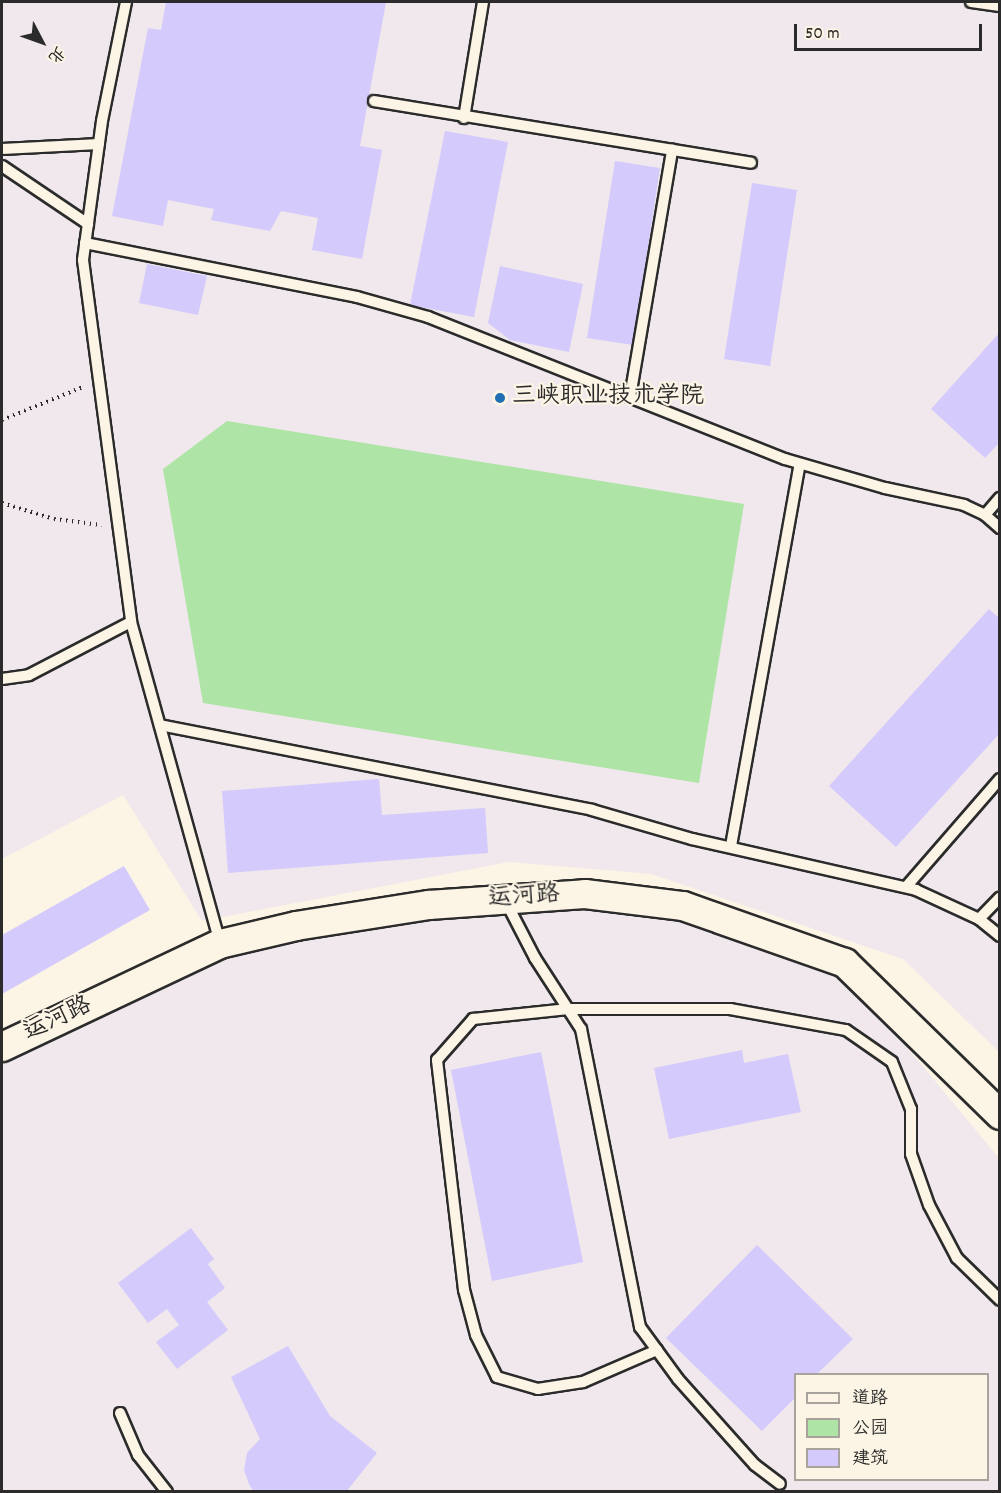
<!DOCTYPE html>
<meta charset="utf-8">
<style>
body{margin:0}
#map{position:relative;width:1001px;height:1493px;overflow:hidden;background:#fcf5e5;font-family:Dekko,"LXGW WenKai TC",sans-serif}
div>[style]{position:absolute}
.built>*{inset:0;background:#f0e8ec}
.green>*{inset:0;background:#afe4a7}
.building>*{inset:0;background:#d4cafc}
.path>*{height:4px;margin-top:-2px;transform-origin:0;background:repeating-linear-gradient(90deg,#2b2b2b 0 1.5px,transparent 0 6px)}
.roads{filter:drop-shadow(2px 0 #2b2b2b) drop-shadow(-2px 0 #2b2b2b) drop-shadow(0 2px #2b2b2b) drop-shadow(0 -2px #2b2b2b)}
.service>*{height:10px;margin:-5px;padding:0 5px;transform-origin:5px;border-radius:5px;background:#fcf5e5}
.tertiary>*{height:28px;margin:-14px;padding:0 14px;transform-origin:14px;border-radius:14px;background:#fcf5e5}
.dots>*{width:16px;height:16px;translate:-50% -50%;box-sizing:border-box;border:3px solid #fcf5e5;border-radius:50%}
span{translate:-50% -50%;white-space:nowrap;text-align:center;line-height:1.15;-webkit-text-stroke:4.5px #fcf5e5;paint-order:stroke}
.poi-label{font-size:24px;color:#2b2b2b}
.left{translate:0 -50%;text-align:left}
.street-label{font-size:24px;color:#2b2b2b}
.frame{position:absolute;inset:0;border:3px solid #2b2b2b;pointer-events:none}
.legend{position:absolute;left:794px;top:1373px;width:195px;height:108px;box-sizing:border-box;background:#fcf5e5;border:2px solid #a8a49b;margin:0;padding:8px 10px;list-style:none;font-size:18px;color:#2b2b2b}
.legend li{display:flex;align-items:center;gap:12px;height:30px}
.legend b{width:30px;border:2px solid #a8a49b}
.north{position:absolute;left:12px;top:12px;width:60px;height:60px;-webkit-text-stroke:4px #fcf5e5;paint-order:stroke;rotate:131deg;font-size:16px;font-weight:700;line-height:24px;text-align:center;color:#2b2b2b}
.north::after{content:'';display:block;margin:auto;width:21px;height:27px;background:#2b2b2b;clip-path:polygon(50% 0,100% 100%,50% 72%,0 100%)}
.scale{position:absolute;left:794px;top:24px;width:188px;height:27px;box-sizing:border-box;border:3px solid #2b2b2b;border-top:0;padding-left:8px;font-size:18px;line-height:21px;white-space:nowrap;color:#2b2b2b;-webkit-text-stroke:4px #fcf5e5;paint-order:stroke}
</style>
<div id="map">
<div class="built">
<div style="clip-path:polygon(2px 2px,999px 2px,999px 1052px,903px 959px,651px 874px,509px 862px,202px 921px,123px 795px,2px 859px)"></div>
<div style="clip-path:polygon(evenodd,524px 905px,681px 912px,842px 969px,999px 1158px,999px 1491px,2px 1491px,2px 1054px,224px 950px,524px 905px,796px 1374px,988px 1374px,988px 1480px,796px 1480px,796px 1374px)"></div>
</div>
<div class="green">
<div style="clip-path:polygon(227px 421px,744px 504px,699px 783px,203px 703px,163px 469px)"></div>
</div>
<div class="building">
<div style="clip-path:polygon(166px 2px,386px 2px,360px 146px,382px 150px,362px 259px,312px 250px,318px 218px,281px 211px,270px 231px,211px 220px,214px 209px,168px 200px,163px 226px,112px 216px,148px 28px,161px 30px)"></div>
<div style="clip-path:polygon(445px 131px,508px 142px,474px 317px,410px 305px)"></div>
<div style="clip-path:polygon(615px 161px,660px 168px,633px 345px,587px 338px)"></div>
<div style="clip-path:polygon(752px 183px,797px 190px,770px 366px,724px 359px)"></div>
<div style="clip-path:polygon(147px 264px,207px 276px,198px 315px,139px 303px)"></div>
<div style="clip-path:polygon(500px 266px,583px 284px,569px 352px,510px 340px,488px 323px)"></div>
<div style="clip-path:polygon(1000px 332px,1000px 442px,985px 458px,931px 409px)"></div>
<div style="clip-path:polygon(989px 609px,1000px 619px,1000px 733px,896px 847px,829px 786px)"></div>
<div style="clip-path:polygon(379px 779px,382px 815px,485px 808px,488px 853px,228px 873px,222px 791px)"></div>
<div style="clip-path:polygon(124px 866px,150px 910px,2px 994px,2px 935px)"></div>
<div style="clip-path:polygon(742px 1050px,744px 1063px,788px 1054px,801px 1112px,669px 1139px,654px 1068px)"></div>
<div style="clip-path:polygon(541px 1052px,583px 1262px,492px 1281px,451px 1070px)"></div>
<div style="clip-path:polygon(191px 1228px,214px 1259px,208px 1264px,225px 1288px,207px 1302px,228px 1330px,177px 1369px,156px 1342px,179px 1325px,167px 1309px,148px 1323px,118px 1283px)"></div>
<div style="clip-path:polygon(757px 1245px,853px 1339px,817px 1374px,796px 1374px,796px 1397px,762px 1431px,666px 1338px)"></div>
<div style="clip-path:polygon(288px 1346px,330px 1416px,377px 1453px,346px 1492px,254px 1492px,249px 1484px,244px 1470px,247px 1453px,260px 1439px,231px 1377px)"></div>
</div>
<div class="path">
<div style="left:2px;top:420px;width:87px;rotate:-22.2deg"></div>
<div style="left:2px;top:503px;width:54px;rotate:17.1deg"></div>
<div style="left:54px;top:519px;width:48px;rotate:7.1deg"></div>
</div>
<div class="roads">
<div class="service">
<div style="left:126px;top:2px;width:121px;rotate:101.4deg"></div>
<div style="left:102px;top:121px;width:140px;rotate:97.8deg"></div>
<div style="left:83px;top:260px;width:365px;rotate:82.4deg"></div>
<div style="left:131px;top:622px;width:332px;rotate:74.5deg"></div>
<div style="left:971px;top:2px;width:29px;rotate:8deg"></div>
<div style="left:374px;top:101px;width:382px;rotate:9.3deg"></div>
<div style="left:464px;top:118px;width:118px;rotate:-80.7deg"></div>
<div style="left:2px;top:149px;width:97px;rotate:-3deg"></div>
<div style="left:2px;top:166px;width:104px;rotate:34deg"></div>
<div style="left:85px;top:243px;width:277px;rotate:11.2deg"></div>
<div style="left:357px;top:297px;width:74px;rotate:15.7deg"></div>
<div style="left:428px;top:317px;width:384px;rotate:21.7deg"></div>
<div style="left:785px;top:459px;width:104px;rotate:16.2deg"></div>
<div style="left:885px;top:488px;width:81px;rotate:12.1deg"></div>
<div style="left:964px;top:505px;width:23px;rotate:25deg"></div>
<div style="left:985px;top:515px;width:20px;rotate:41deg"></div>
<div style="left:630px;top:397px;width:251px;rotate:-80.3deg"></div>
<div style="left:985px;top:515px;width:23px;rotate:-49deg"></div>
<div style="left:2px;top:679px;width:27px;rotate:-8deg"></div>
<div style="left:29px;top:675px;width:115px;rotate:-27.5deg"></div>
<div style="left:160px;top:725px;width:440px;rotate:11.1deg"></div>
<div style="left:592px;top:810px;width:104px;rotate:16.2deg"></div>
<div style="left:692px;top:839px;width:230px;rotate:12.8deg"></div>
<div style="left:916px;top:890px;width:69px;rotate:24.7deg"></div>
<div style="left:979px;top:919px;width:27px;rotate:39deg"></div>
<div style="left:731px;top:846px;width:388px;rotate:-79.8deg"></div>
<div style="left:906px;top:887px;width:143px;rotate:-49deg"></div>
<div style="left:506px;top:902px;width:63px;rotate:62.6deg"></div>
<div style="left:535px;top:958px;width:85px;rotate:57.1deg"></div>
<div style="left:581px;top:1029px;width:304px;rotate:78.8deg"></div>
<div style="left:640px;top:1327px;width:64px;rotate:53.8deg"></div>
<div style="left:678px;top:1379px;width:115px;rotate:48.2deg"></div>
<div style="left:755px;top:1465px;width:31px;rotate:37deg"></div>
<div style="left:979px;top:919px;width:30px;rotate:-46deg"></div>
<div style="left:657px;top:1350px;width:81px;rotate:156.6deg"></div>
<div style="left:583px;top:1382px;width:46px;rotate:171.2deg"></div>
<div style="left:538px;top:1389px;width:43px;rotate:-163.7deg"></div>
<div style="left:497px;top:1377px;width:47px;rotate:-116.6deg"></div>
<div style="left:476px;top:1335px;width:47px;rotate:-104.9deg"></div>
<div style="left:464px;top:1290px;width:232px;rotate:-96.7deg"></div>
<div style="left:437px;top:1060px;width:55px;rotate:-48.7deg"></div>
<div style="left:473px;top:1019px;width:96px;rotate:-6deg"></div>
<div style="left:568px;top:1009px;width:162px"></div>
<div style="left:730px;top:1009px;width:118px;rotate:10.3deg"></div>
<div style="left:846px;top:1030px;width:56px;rotate:34.8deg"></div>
<div style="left:892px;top:1062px;width:51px;rotate:68deg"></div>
<div style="left:911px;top:1109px;width:45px;rotate:90deg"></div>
<div style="left:911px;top:1154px;width:54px;rotate:70.6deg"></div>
<div style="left:929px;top:1205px;width:60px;rotate:62.2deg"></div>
<div style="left:957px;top:1258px;width:60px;rotate:44.3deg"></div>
<div style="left:120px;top:1413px;width:46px;rotate:66.8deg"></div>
<div style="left:138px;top:1455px;width:47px;rotate:51.9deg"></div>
</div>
<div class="tertiary">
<div style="left:2px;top:1047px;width:241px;rotate:-25.3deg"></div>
<div style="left:220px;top:944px;width:78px;rotate:-13.3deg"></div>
<div style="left:296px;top:926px;width:135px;rotate:-9deg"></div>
<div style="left:429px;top:905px;width:156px;rotate:-4deg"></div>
<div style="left:585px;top:894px;width:99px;rotate:7deg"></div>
<div style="left:683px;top:906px;width:172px;rotate:19.4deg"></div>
<div style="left:845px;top:963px;width:217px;rotate:44.4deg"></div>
</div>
</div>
<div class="dots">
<div style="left:500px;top:398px;background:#1f6fb2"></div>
</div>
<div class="poi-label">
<span class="left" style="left:512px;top:398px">三峡职业技术学院</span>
</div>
<div class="street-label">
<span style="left:524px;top:898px;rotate:-4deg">运河路</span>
<span style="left:58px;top:1020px;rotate:-25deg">运河路</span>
</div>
<div class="frame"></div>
<ul class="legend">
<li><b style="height:8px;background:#fcf5e5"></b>道路</li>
<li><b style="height:16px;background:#afe4a7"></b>公园</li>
<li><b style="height:16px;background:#d4cafc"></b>建筑</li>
</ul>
<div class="north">北</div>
<div class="scale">50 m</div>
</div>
